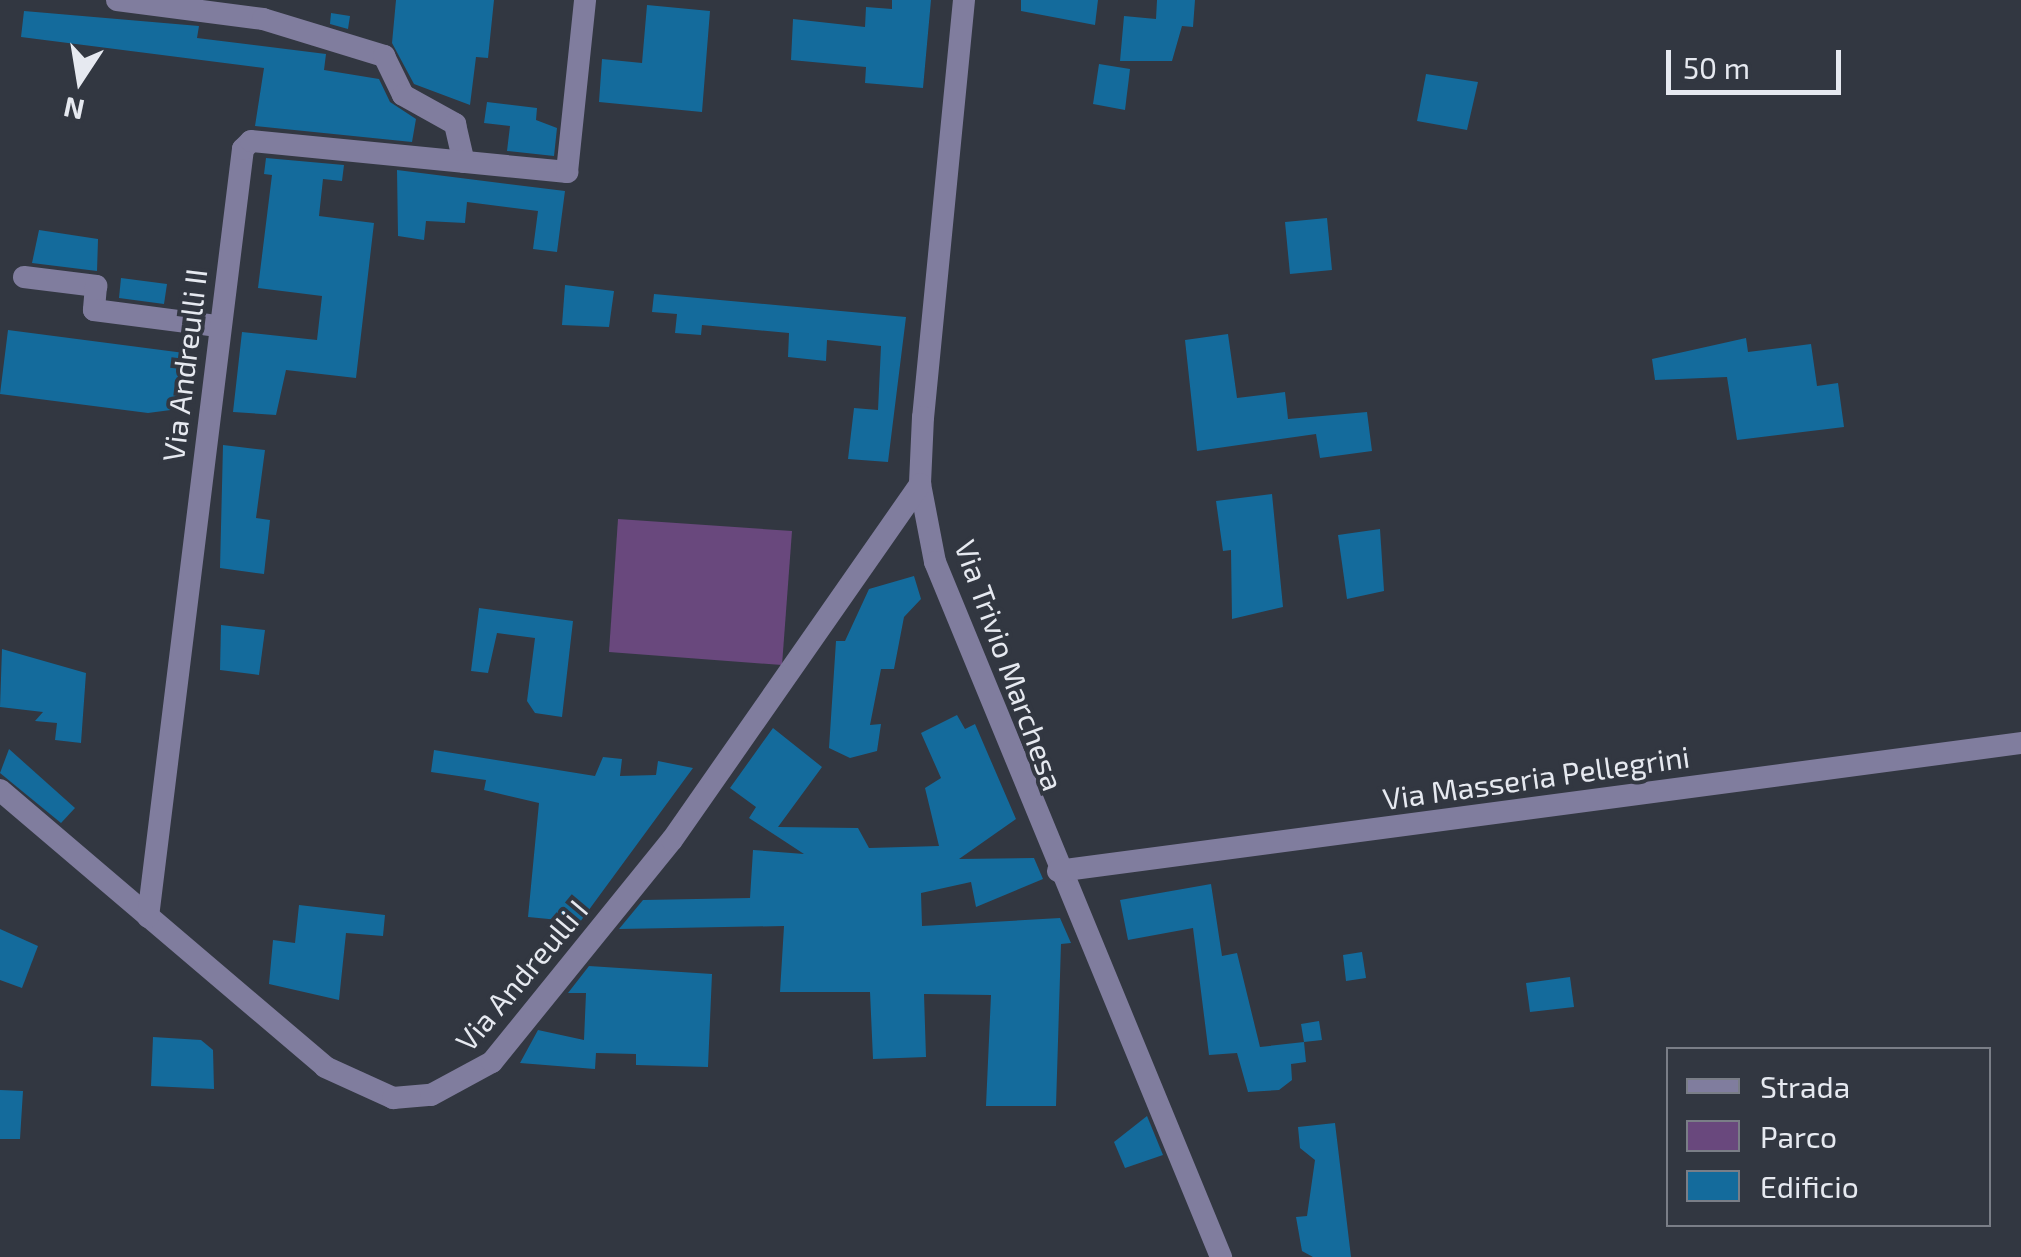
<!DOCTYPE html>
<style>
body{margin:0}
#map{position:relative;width:2021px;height:1257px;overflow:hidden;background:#323741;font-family:"Exo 2",sans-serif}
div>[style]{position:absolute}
.green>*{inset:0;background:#69487d}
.building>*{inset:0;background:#146b9c}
.minor>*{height:22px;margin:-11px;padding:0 11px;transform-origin:11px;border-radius:11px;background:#807d9e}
span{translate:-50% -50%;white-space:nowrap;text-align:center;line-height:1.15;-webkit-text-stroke:8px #323741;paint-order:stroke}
.street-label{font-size:30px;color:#e6e9f0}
.legend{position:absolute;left:1666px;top:1047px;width:325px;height:180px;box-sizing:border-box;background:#323741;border:2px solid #7a7e87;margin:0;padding:12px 18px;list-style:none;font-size:30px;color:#e6e9f0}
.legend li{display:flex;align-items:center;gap:20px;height:50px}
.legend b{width:50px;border:2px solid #7a7e87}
.north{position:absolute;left:30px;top:30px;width:100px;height:100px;-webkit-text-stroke:8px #323741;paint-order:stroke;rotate:192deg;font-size:28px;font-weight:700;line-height:40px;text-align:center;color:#e6e9f0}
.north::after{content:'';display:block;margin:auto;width:35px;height:45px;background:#e6e9f0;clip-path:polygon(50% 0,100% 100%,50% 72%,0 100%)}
.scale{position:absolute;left:1666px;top:50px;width:175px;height:45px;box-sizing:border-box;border:5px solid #e6e9f0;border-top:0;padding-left:12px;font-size:30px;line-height:35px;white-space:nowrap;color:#e6e9f0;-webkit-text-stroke:8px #323741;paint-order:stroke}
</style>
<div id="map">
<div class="green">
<div style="clip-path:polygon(618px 519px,792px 531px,782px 665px,609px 652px)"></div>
</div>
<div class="building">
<div style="clip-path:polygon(396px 0,494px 0,488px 58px,476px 57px,470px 105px,414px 84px,392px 43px)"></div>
<div style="clip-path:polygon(892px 0,931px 0,923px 88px,865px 83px,866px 67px,791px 60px,793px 19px,865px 27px,866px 7px,892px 9px)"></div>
<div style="clip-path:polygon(1021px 0,1098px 0,1095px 25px,1021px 11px)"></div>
<div style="clip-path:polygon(1157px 0,1195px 0,1193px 27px,1182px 26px,1172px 61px,1120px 61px,1124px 16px,1156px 19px)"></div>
<div style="clip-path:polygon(647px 5px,710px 11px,702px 112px,599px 102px,602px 59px,642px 63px)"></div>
<div style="clip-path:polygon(24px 11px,199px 26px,197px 38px,326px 54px,324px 70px,379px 79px,390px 102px,416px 119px,412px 142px,255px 126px,264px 68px,21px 37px)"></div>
<div style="clip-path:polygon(331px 13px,350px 16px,348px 29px,330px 24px)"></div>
<div style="clip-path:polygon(1099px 64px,1130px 69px,1125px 110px,1093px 104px)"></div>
<div style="clip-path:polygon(1426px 74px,1478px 82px,1467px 130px,1417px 121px)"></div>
<div style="clip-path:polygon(487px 102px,537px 108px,536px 120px,557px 128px,554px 156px,507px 151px,510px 126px,484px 123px)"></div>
<div style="clip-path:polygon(266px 158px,344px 165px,342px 181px,323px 179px,319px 216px,374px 223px,356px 378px,286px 370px,276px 415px,233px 412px,242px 332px,317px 340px,322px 296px,258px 288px,272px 175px,264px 174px)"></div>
<div style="clip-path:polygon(397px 170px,565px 191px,557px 252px,533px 249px,538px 211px,467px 202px,465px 223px,426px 221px,424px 240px,398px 236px)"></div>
<div style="clip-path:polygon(1327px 218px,1332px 270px,1290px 274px,1285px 222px)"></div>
<div style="clip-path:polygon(39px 230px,98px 239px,97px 271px,32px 263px)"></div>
<div style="clip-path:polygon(121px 278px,167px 284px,164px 304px,119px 298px)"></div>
<div style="clip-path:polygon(565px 285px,614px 291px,609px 327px,562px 325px)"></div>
<div style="clip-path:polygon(654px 294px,906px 317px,888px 462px,848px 459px,854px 408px,878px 410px,881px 346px,827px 340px,826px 361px,788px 357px,789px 333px,702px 325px,701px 335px,675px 333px,677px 314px,652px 312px)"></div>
<div style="clip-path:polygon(8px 330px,192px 354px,186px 408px,148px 413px,0 394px)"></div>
<div style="clip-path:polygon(1228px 334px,1237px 398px,1285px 392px,1288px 419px,1367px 412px,1372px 451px,1320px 458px,1316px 434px,1197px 451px,1185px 340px)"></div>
<div style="clip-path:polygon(1746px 338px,1748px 352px,1811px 344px,1817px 386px,1838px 383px,1844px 427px,1737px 440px,1727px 377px,1655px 380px,1652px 359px)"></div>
<div style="clip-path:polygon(223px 445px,265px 450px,256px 518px,270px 520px,264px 574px,220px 568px)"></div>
<div style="clip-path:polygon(1272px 494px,1283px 607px,1232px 619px,1231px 550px,1223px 551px,1216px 501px)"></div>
<div style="clip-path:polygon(1380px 529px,1384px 591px,1347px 599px,1338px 535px)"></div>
<div style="clip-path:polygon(914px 576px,921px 599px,904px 617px,894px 669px,881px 669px,870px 725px,881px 724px,877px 751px,850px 758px,829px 748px,836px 641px,845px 641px,869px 589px)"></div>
<div style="clip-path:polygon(479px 608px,573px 621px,562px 717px,535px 713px,527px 701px,535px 638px,497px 633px,488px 673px,471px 671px)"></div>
<div style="clip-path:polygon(221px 625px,265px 630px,259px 675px,220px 670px)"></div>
<div style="clip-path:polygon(2px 649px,86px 673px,81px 743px,55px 740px,57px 723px,35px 721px,43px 712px,0 707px)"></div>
<div style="clip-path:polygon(957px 715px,965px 729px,975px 724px,1016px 819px,959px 859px,1034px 858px,1043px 879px,976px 907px,971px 882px,921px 893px,922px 926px,1060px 918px,1071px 943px,1061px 944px,1056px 1106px,986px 1106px,991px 995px,924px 994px,926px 1057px,873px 1059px,870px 992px,780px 992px,784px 926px,619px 929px,643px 900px,750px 898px,753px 850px,804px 854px,749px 818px,756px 807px,730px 788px,773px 728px,822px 767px,778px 827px,858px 828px,869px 848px,939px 846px,925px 788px,941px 778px,921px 733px)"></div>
<div style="clip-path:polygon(9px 749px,75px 808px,61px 823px,0 773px)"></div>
<div style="clip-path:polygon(434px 750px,595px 776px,603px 757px,622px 759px,620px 776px,656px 775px,658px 761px,693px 768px,580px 922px,528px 917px,539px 803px,484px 790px,486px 780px,431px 772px)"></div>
<div style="clip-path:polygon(1211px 884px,1222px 956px,1237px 953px,1260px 1047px,1304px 1042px,1306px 1062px,1291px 1064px,1292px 1080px,1279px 1090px,1248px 1092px,1237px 1053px,1209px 1055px,1193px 928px,1128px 940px,1120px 900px)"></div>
<div style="clip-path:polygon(299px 905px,385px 915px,383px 936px,346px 933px,339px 1000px,269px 984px,273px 940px,295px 943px)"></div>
<div style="clip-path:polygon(0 929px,38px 946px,22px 988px,0 980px)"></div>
<div style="clip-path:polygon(1362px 952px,1366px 978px,1346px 981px,1343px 955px)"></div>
<div style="clip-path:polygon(589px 966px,712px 974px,708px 1067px,636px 1065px,636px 1054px,596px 1053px,595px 1069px,520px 1063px,538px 1030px,584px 1040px,586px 993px,568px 993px)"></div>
<div style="clip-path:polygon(1570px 977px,1574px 1007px,1530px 1012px,1526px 983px)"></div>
<div style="clip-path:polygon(1319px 1021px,1322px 1040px,1304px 1042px,1301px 1024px)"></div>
<div style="clip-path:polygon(153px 1037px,201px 1040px,213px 1050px,214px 1089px,151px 1086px)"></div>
<div style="clip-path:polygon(0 1090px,23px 1091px,20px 1139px,0 1139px)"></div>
<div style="clip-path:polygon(1147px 1116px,1163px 1155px,1125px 1168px,1114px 1142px)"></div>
<div style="clip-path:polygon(1335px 1123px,1351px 1257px,1313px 1257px,1302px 1251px,1296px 1217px,1307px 1216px,1315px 1160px,1300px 1148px,1298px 1127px)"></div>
</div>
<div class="minor">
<div style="left:117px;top:0;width:147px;rotate:7.4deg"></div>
<div style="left:263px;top:19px;width:127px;rotate:17deg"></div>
<div style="left:384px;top:56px;width:43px;rotate:64deg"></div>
<div style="left:403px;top:95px;width:60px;rotate:29.1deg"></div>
<div style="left:455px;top:124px;width:39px;rotate:77deg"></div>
<div style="left:964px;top:0;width:419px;rotate:95.6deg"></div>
<div style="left:923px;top:417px;width:67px;rotate:92.6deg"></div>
<div style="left:920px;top:484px;width:79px;rotate:79.1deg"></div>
<div style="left:935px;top:562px;width:752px;rotate:67.63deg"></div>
<div style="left:24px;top:277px;width:73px;rotate:7.1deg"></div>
<div style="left:96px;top:286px;width:24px;rotate:95deg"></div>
<div style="left:94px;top:310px;width:125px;rotate:7.4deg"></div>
<div style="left:0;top:790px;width:427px;rotate:40.4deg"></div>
<div style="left:325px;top:1067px;width:75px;rotate:24.5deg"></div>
<div style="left:393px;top:1098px;width:38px;rotate:-5deg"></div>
<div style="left:431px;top:1095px;width:69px;rotate:-28.4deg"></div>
<div style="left:492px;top:1062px;width:286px;rotate:-51deg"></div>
<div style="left:672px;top:840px;width:434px;rotate:-55.1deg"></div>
<div style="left:1058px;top:871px;width:971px;rotate:-7.57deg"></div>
<div style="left:148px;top:917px;width:774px;rotate:-82.95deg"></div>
<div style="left:243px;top:149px;width:11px;rotate:-45deg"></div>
<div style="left:251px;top:141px;width:318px;rotate:5.6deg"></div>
<div style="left:567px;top:172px;width:173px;rotate:-84deg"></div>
</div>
<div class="street-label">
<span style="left:184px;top:365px;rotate:-83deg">Via Andreulli II</span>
<span style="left:1010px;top:665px;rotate:70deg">Via Trivio Marchesa</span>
<span style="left:1536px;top:777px;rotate:-8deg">Via Masseria Pellegrini</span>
<span style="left:521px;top:975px;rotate:-50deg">Via Andreulli I</span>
</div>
<ul class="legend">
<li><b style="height:12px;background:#807d9e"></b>Strada</li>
<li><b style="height:28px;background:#69487d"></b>Parco</li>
<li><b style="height:28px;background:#146b9c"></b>Edificio</li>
</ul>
<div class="north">N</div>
<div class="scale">50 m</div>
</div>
